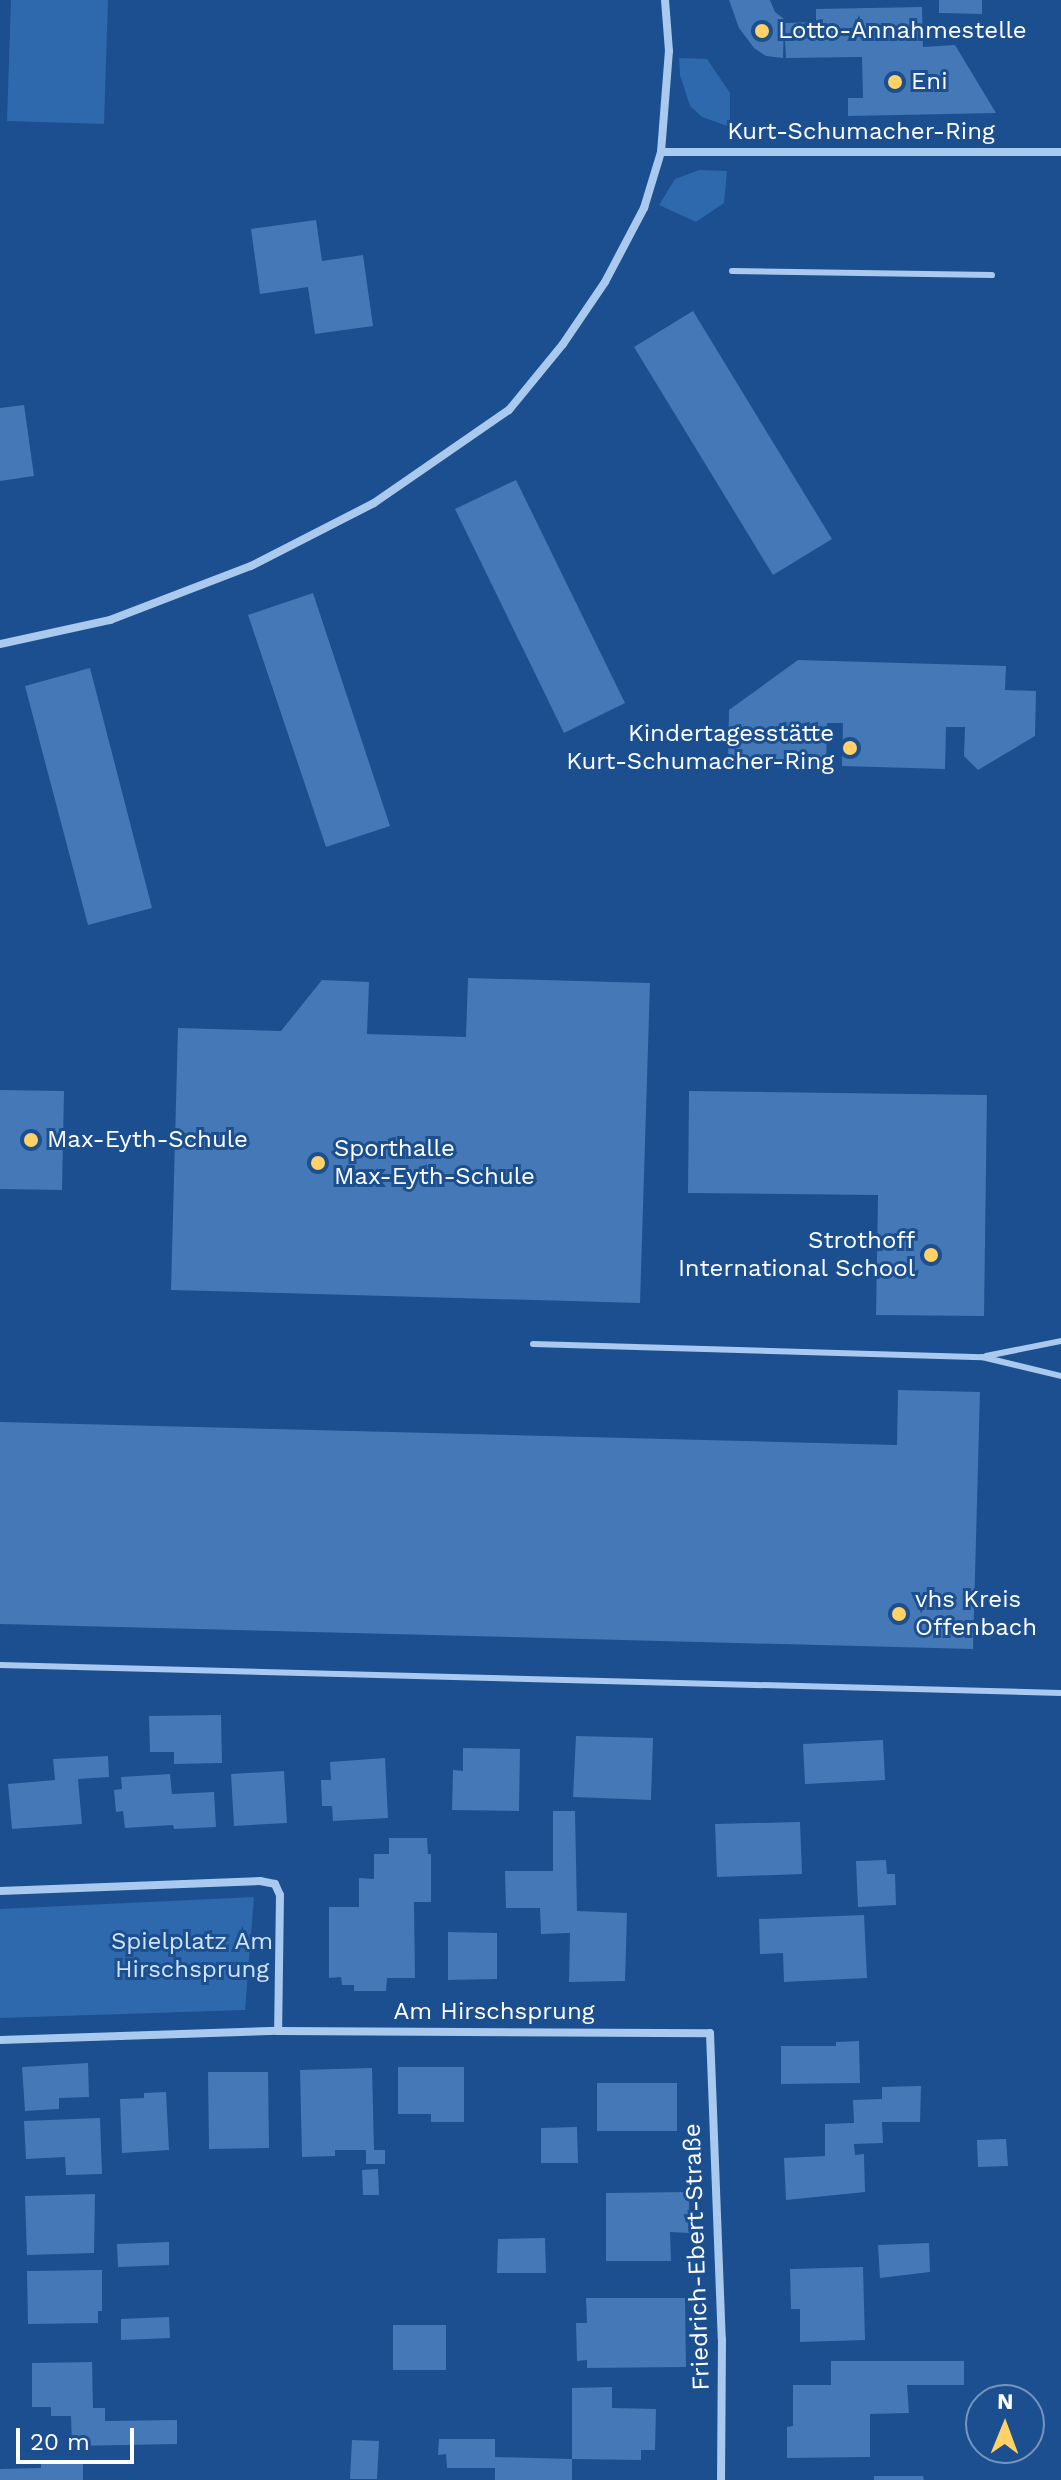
<!DOCTYPE html>
<meta charset="utf-8">
<style>
body{margin:0}
#map{position:relative;width:1061px;height:2480px;overflow:hidden;background:#1b4f8f;font-family:"Work Sans",sans-serif}
div>[style]{position:absolute}
.green>*{inset:0;background:#2e69ad}
.building>*{inset:0;background:#4478b7}
.service>*{height:6px;margin:-3px;padding:0 3px;transform-origin:3px;border-radius:3px;background:#a9c9ee}
.minor>*{height:8px;margin:-4px;padding:0 4px;transform-origin:4px;border-radius:4px;background:#a9c9ee}
.dots>*{width:22px;height:22px;translate:-50% -50%;box-sizing:border-box;border:4px solid #1b4f8f;border-radius:50%}
span{translate:-50% -50%;white-space:nowrap;text-align:center;line-height:1.15;-webkit-text-stroke:6px #1b4f8f;paint-order:stroke}
.poi-label{font-size:24px;color:#fff}
.left{translate:0 -50%;text-align:left}
.right{translate:-100% -50%;text-align:right}
.street-label{font-size:24px;color:#fff}
.park-label{font-size:24px;color:#cfe3fa}
.north{position:absolute;left:965px;top:2384px;width:80px;height:80px;box-sizing:border-box;background:#1b4f8f;border:2px solid #7695bc;border-radius:50%;rotate:1deg;font-size:22px;font-weight:700;line-height:32px;text-align:center;color:#fff}
.north::after{content:'';display:block;margin:auto;width:28px;height:36px;background:#ffd166;clip-path:polygon(50% 0,100% 100%,50% 72%,0 100%)}
.scale{position:absolute;left:16px;top:2428px;width:118px;height:36px;box-sizing:border-box;border:4px solid #fff;border-top:0;padding-left:10px;font-size:24px;line-height:28px;white-space:nowrap;color:#fff;-webkit-text-stroke:6px #1b4f8f;paint-order:stroke}
</style>
<div id="map">
<div class="green">
<div style="clip-path:polygon(11px 0,108px 0,104px 124px,7px 121px)"></div>
<div style="clip-path:polygon(679px 58px,707px 59px,730px 93px,730px 127px,702px 117px,690px 106px,680px 75px)"></div>
<div style="clip-path:polygon(699px 170px,727px 171px,724px 203px,696px 222px,659px 205px,675px 179px)"></div>
<div style="clip-path:polygon(254px 1897px,245px 2010px,0 2018px,0 1909px)"></div>
</div>
<div class="building">
<div style="clip-path:polygon(729px 0,770px 0,775px 12px,784px 19px,783px 58px,766px 56px,754px 48px,739px 28px)"></div>
<div style="clip-path:polygon(939px 0,982px 0,982px 14px,939px 13px)"></div>
<div style="clip-path:polygon(922px 7px,923px 47px,955px 45px,996px 113px,848px 116px,848px 98px,863px 98px,862px 57px,786px 58px,784px 23px,816px 22px,816px 9px)"></div>
<div style="clip-path:polygon(316px 220px,322px 261px,363px 255px,373px 326px,315px 334px,308px 287px,260px 294px,251px 229px)"></div>
<div style="clip-path:polygon(693px 311px,832px 539px,773px 575px,634px 347px)"></div>
<div style="clip-path:polygon(24px 405px,34px 476px,0 481px,0 408px)"></div>
<div style="clip-path:polygon(516px 480px,625px 703px,564px 733px,455px 509px)"></div>
<div style="clip-path:polygon(313px 593px,390px 826px,326px 847px,248px 615px)"></div>
<div style="clip-path:polygon(798px 660px,1006px 666px,1005px 690px,1036px 691px,1035px 736px,978px 770px,964px 756px,965px 727px,946px 727px,945px 769px,842px 766px,843px 723px,827px 723px,826px 769px,728px 765px,729px 710px)"></div>
<div style="clip-path:polygon(90px 668px,152px 908px,88px 925px,25px 686px)"></div>
<div style="clip-path:polygon(468px 978px,650px 983px,640px 1303px,171px 1290px,178px 1028px,281px 1031px,322px 980px,369px 982px,367px 1034px,466px 1037px)"></div>
<div style="clip-path:polygon(0 1090px,64px 1091px,62px 1190px,0 1189px)"></div>
<div style="clip-path:polygon(689px 1091px,987px 1095px,984px 1316px,876px 1315px,878px 1195px,688px 1193px)"></div>
<div style="clip-path:polygon(898px 1390px,980px 1392px,973px 1649px,0 1624px,0 1422px,897px 1445px)"></div>
<div style="clip-path:polygon(221px 1715px,222px 1763px,174px 1764px,174px 1752px,150px 1752px,149px 1716px)"></div>
<div style="clip-path:polygon(576px 1736px,653px 1738px,651px 1800px,573px 1797px)"></div>
<div style="clip-path:polygon(883px 1740px,885px 1780px,805px 1784px,803px 1744px)"></div>
<div style="clip-path:polygon(463px 1748px,520px 1749px,519px 1811px,452px 1810px,453px 1770px,463px 1771px)"></div>
<div style="clip-path:polygon(108px 1756px,109px 1777px,78px 1779px,82px 1824px,12px 1829px,8px 1784px,55px 1780px,53px 1759px)"></div>
<div style="clip-path:polygon(385px 1758px,388px 1818px,333px 1821px,332px 1806px,322px 1806px,321px 1780px,331px 1780px,330px 1762px)"></div>
<div style="clip-path:polygon(284px 1771px,287px 1823px,234px 1826px,231px 1774px)"></div>
<div style="clip-path:polygon(170px 1774px,172px 1794px,214px 1792px,216px 1827px,174px 1829px,173px 1825px,125px 1828px,123px 1811px,116px 1812px,114px 1790px,122px 1789px,121px 1777px)"></div>
<div style="clip-path:polygon(553px 1811px,575px 1811px,577px 1911px,627px 1913px,625px 1981px,569px 1982px,570px 1933px,541px 1934px,540px 1908px,506px 1908px,505px 1871px,553px 1871px)"></div>
<div style="clip-path:polygon(800px 1822px,802px 1874px,717px 1877px,715px 1824px)"></div>
<div style="clip-path:polygon(389px 1838px,427px 1838px,428px 1854px,431px 1854px,431px 1902px,414px 1902px,415px 1978px,387px 1978px,386px 1991px,354px 1991px,354px 1985px,342px 1985px,341px 1977px,329px 1978px,329px 1907px,359px 1907px,359px 1878px,374px 1879px,374px 1854px,389px 1854px)"></div>
<div style="clip-path:polygon(886px 1860px,887px 1874px,895px 1874px,896px 1905px,858px 1907px,856px 1861px)"></div>
<div style="clip-path:polygon(864px 1915px,867px 1978px,784px 1982px,783px 1953px,760px 1954px,759px 1919px)"></div>
<div style="clip-path:polygon(448px 1932px,497px 1933px,497px 1979px,448px 1980px)"></div>
<div style="clip-path:polygon(859px 2041px,860px 2083px,781px 2084px,781px 2046px,836px 2046px,836px 2042px)"></div>
<div style="clip-path:polygon(88px 2063px,89px 2097px,59px 2098px,59px 2109px,25px 2111px,22px 2067px)"></div>
<div style="clip-path:polygon(398px 2067px,464px 2067px,464px 2122px,431px 2122px,431px 2114px,398px 2114px)"></div>
<div style="clip-path:polygon(372px 2068px,374px 2150px,385px 2150px,385px 2164px,366px 2164px,366px 2150px,335px 2150px,335px 2156px,302px 2157px,300px 2070px)"></div>
<div style="clip-path:polygon(208px 2072px,268px 2072px,269px 2148px,209px 2149px)"></div>
<div style="clip-path:polygon(597px 2083px,677px 2083px,677px 2131px,597px 2131px)"></div>
<div style="clip-path:polygon(921px 2086px,920px 2122px,882px 2122px,883px 2143px,854px 2144px,855px 2155px,864px 2154px,865px 2192px,786px 2200px,784px 2158px,825px 2156px,825px 2124px,854px 2123px,853px 2100px,882px 2099px,882px 2087px)"></div>
<div style="clip-path:polygon(166px 2092px,169px 2150px,122px 2153px,120px 2099px,144px 2098px,144px 2093px)"></div>
<div style="clip-path:polygon(100px 2118px,102px 2174px,66px 2175px,65px 2157px,26px 2159px,24px 2121px)"></div>
<div style="clip-path:polygon(577px 2127px,578px 2163px,541px 2163px,541px 2128px)"></div>
<div style="clip-path:polygon(1006px 2139px,1008px 2166px,978px 2167px,977px 2140px)"></div>
<div style="clip-path:polygon(378px 2169px,379px 2195px,363px 2195px,362px 2170px)"></div>
<div style="clip-path:polygon(689px 2192px,689px 2233px,670px 2232px,671px 2261px,606px 2261px,606px 2193px)"></div>
<div style="clip-path:polygon(95px 2194px,94px 2253px,27px 2255px,25px 2196px)"></div>
<div style="clip-path:polygon(545px 2238px,546px 2273px,497px 2273px,498px 2239px)"></div>
<div style="clip-path:polygon(169px 2242px,169px 2265px,118px 2267px,117px 2244px)"></div>
<div style="clip-path:polygon(929px 2243px,930px 2272px,880px 2278px,878px 2245px)"></div>
<div style="clip-path:polygon(863px 2267px,865px 2340px,800px 2342px,800px 2309px,791px 2309px,790px 2269px)"></div>
<div style="clip-path:polygon(102px 2270px,102px 2311px,98px 2311px,98px 2323px,28px 2324px,27px 2271px)"></div>
<div style="clip-path:polygon(586px 2298px,685px 2298px,686px 2367px,587px 2368px,587px 2360px,577px 2361px,576px 2323px,587px 2323px)"></div>
<div style="clip-path:polygon(169px 2317px,170px 2338px,121px 2340px,121px 2319px)"></div>
<div style="clip-path:polygon(393px 2325px,446px 2325px,446px 2370px,393px 2370px)"></div>
<div style="clip-path:polygon(831px 2361px,964px 2361px,964px 2385px,907px 2385px,909px 2413px,870px 2414px,870px 2457px,787px 2458px,787px 2427px,793px 2426px,793px 2385px,831px 2385px)"></div>
<div style="clip-path:polygon(92px 2362px,93px 2408px,105px 2408px,105px 2421px,177px 2420px,177px 2444px,72px 2446px,71px 2416px,51px 2416px,51px 2407px,32px 2407px,32px 2363px)"></div>
<div style="clip-path:polygon(612px 2387px,612px 2408px,656px 2409px,655px 2450px,641px 2450px,641px 2460px,572px 2459px,572px 2388px)"></div>
<div style="clip-path:polygon(439px 2439px,495px 2439px,495px 2457px,572px 2459px,572px 2480px,495px 2480px,495px 2468px,447px 2468px,446px 2454px,438px 2455px)"></div>
<div style="clip-path:polygon(352px 2440px,379px 2441px,377px 2479px,350px 2479px)"></div>
<div style="clip-path:polygon(41px 2464px,83px 2464px,83px 2480px,0 2480px,0 2469px,41px 2468px)"></div>
<div style="clip-path:polygon(874px 2476px,923px 2476px,924px 2480px,874px 2480px)"></div>
</div>
<div class="service">
<div style="left:732px;top:271px;width:260px;rotate:0.9deg"></div>
<div style="left:533px;top:1344px;width:449px;rotate:1.7deg"></div>
<div style="left:982px;top:1357px;width:81px;rotate:13.5deg"></div>
<div style="left:986px;top:1356px;width:76px;rotate:-11.3deg"></div>
<div style="left:0;top:1665px;width:1061px;rotate:1.51deg"></div>
</div>
<div class="minor">
<div style="left:661px;top:152px;width:400px"></div>
<div style="left:0;top:644px;width:113px;rotate:-12.3deg"></div>
<div style="left:110px;top:620px;width:151px;rotate:-21deg"></div>
<div style="left:251px;top:566px;width:138px;rotate:-27.1deg"></div>
<div style="left:374px;top:503px;width:164px;rotate:-34.6deg"></div>
<div style="left:509px;top:410px;width:85px;rotate:-50.7deg"></div>
<div style="left:563px;top:344px;width:75px;rotate:-55.9deg"></div>
<div style="left:605px;top:282px;width:84px;rotate:-62.2deg"></div>
<div style="left:644px;top:208px;width:59px;rotate:-73.1deg"></div>
<div style="left:661px;top:152px;width:101px;rotate:-85.5deg"></div>
<div style="left:669px;top:51px;width:51px;rotate:-94.5deg"></div>
<div style="left:0;top:1891px;width:260px;rotate:-2.2deg"></div>
<div style="left:260px;top:1881px;width:15px;rotate:11deg"></div>
<div style="left:275px;top:1884px;width:12px;rotate:66deg"></div>
<div style="left:280px;top:1895px;width:136px;rotate:90.8deg"></div>
<div style="left:0;top:2040px;width:278px;rotate:-1.9deg"></div>
<div style="left:278px;top:2031px;width:432px;rotate:0.3deg"></div>
<div style="left:710px;top:2033px;width:306px;rotate:87.8deg"></div>
<div style="left:722px;top:2339px;width:141px;rotate:90.4deg"></div>
</div>
<div class="dots">
<div style="left:762px;top:31px;background:#ffd166"></div>
<div style="left:895px;top:82px;background:#ffd166"></div>
<div style="left:850px;top:748px;background:#ffd166"></div>
<div style="left:31px;top:1140px;background:#ffd166"></div>
<div style="left:318px;top:1163px;background:#ffd166"></div>
<div style="left:931px;top:1255px;background:#ffd166"></div>
<div style="left:899px;top:1614px;background:#ffd166"></div>
</div>
<div class="poi-label">
<span class="left" style="left:778px;top:31px">Lotto-Annahmestelle</span>
<span class="left" style="left:911px;top:82px">Eni</span>
<span class="right" style="left:834px;top:748px">Kindertagesstätte<br>Kurt-Schumacher-Ring</span>
<span class="left" style="left:47px;top:1140px">Max-Eyth-Schule</span>
<span class="left" style="left:334px;top:1163px">Sporthalle<br>Max-Eyth-Schule</span>
<span class="right" style="left:915px;top:1255px">Strothoff<br>International School</span>
<span class="left" style="left:915px;top:1614px">vhs Kreis<br>Offenbach</span>
</div>
<div class="street-label">
<span style="left:861px;top:132px">Kurt-Schumacher-Ring</span>
<span style="left:494px;top:2012px">Am Hirschsprung</span>
<span style="left:697px;top:2257px;rotate:-92deg">Friedrich-Ebert-Straße</span>
</div>
<div class="park-label">
<span style="left:192px;top:1956px">Spielplatz Am<br>Hirschsprung</span>
</div>
<div class="north">N</div>
<div class="scale">20 m</div>
</div>
